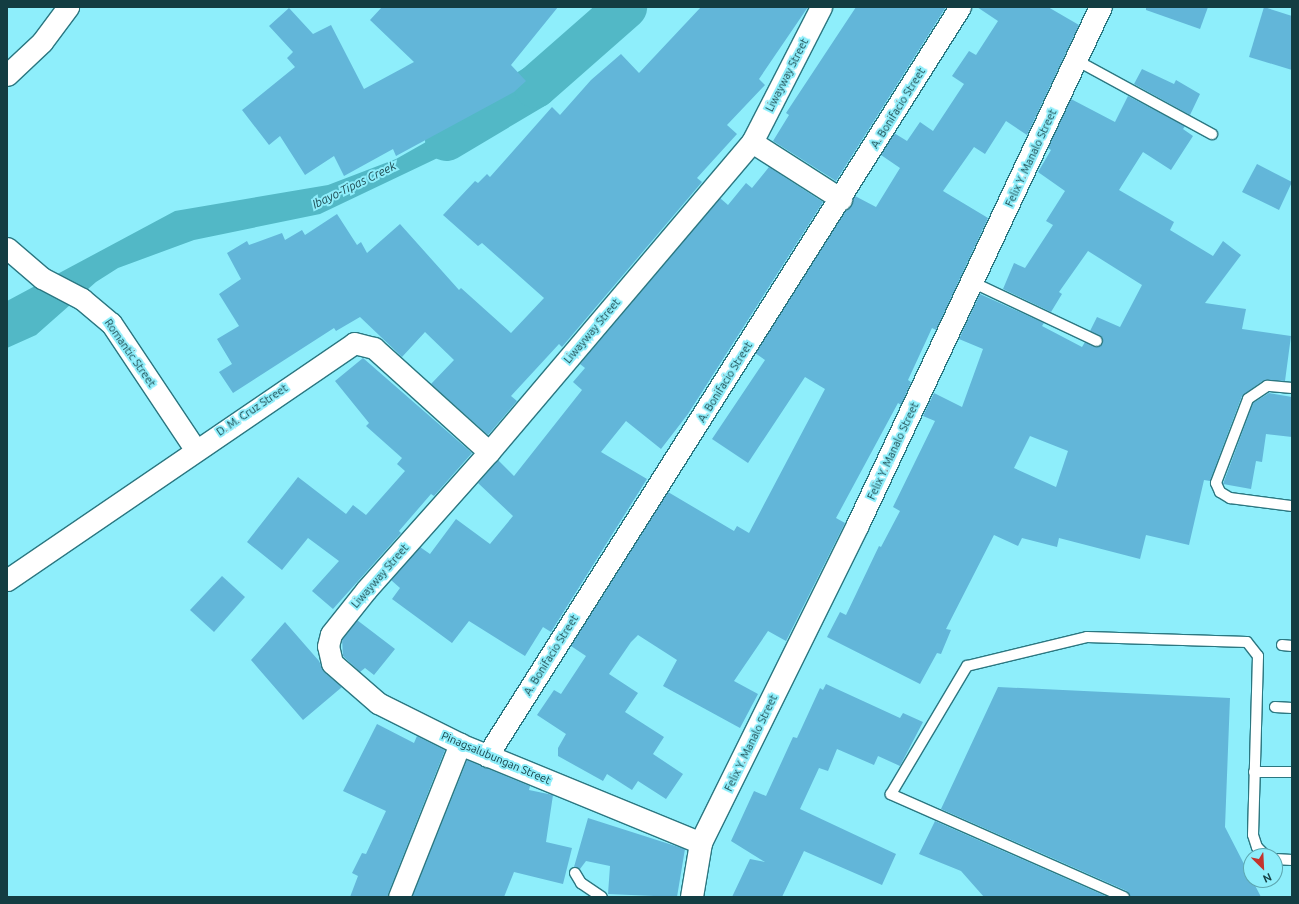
<!DOCTYPE html>
<style>
body{margin:0}
#map{position:relative;width:1299px;height:904px;overflow:hidden;background:#8eeefb;font-family:Ubuntu,sans-serif}
div>[style]{position:absolute}
.water>*{inset:0;background:#52b8c6}
.river>*{height:43px;margin:-21.5px;padding:0 21.5px;transform-origin:21.5px;border-radius:21.5px;background:#52b8c6}
.building>*{inset:0;background:#62b6d9}
.roads{filter:drop-shadow(1px 0 #2b7781) drop-shadow(-1px 0 #2b7781) drop-shadow(0 1px #2b7781) drop-shadow(0 -1px #2b7781)}
.service>*{height:10px;margin:-5px;padding:0 5px;transform-origin:5px;border-radius:5px;background:#fff}
.minor>*{height:21px;margin:-10.5px;padding:0 10.5px;transform-origin:10.5px;border-radius:10.5px;background:#fff}
.secondary>*{height:22px;margin:-11px;padding:0 11px;transform-origin:11px;border-radius:11px;background:#fff}
span{translate:-50% -50%;white-space:nowrap;text-align:center;line-height:1.15;-webkit-text-stroke:4px #8eeefb;paint-order:stroke}
.street-label{font-size:11px;color:#133d42}
.water-label{font-size:12px;color:#1f4c53;font-style:italic}
.frame{position:absolute;inset:0;border:8px solid #133d42;pointer-events:none}
.north{position:absolute;left:1243px;top:848px;width:40px;height:40px;box-sizing:border-box;background:#8eeefb;border:1px solid #5da7b1;border-radius:50%;rotate:156deg;font-size:11px;font-weight:700;line-height:16px;text-align:center;color:#133d42}
.north::after{content:'';display:block;margin:auto;width:14px;height:18px;background:#c3342e;clip-path:polygon(50% 0,100% 100%,50% 72%,0 100%)}
</style>
<div id="map">
<div class="water">
<div style="clip-path:polygon(495px 103px,507px 125px,320px 214px,194px 240px,118px 268px,96px 282px,36px 335px,7px 348px,7px 301px,175px 211px,328px 185px,396px 159px)"></div>
</div>
<div class="river">
<div style="left:446px;top:139px;width:104px;rotate:-30.8deg"></div>
<div style="left:535px;top:86px;width:120px;rotate:-41.3deg"></div>
</div>
<div class="building">
<div style="clip-path:polygon(382px 7px,558px 7px,511px 65px,526px 81px,514px 92px,396px 156px,393px 149px,344px 176px,334px 156px,305px 175px,280px 136px,269px 145px,242px 110px,295px 67px,287px 58px,293px 52px,269px 26px,289px 8px,313px 34px,331px 25px,364px 89px,414px 62px,370px 20px)"></div>
<div style="clip-path:polygon(701px 7px,808px 7px,759px 79px,765px 85px,727px 125px,737px 134px,697px 178px,702px 182px,562px 347px,559px 344px,511px 396px,517px 401px,488px 435px,431px 384px,454px 360px,425px 332px,402px 357px,360px 317px,336px 331px,334px 328px,233px 393px,219px 372px,232px 364px,217px 339px,239px 326px,219px 294px,241px 279px,227px 253px,247px 241px,249px 245px,282px 233px,285px 240px,302px 230px,305px 235px,337px 214px,357px 245px,361px 242px,367px 253px,400px 224px,459px 290px,461px 288px,511px 333px,544px 298px,482px 243px,478px 246px,443px 215px,475px 181px,478px 183px,487px 174px,490px 177px,552px 107px,560px 115px,591px 80px,621px 54px,639px 73px)"></div>
<div style="clip-path:polygon(856px 7px,946px 7px,836px 181px,773px 141px,789px 115px,786px 113px)"></div>
<div style="clip-path:polygon(977px 7px,1048px 7px,1079px 25px,1027px 135px,1006px 121px,985px 154px,974px 147px,943px 191px,988px 218px,936px 330px,932px 328px,908px 380px,911px 382px,901px 405px,898px 403px,836px 518px,845px 523px,786px 641px,768px 631px,734px 681px,758px 694px,740px 728px,663px 686px,677px 660px,638px 635px,631px 642px,609px 674px,638px 693px,625px 712px,664px 737px,653px 754px,683px 774px,666px 799px,638px 781px,632px 790px,607px 774px,603px 781px,558px 756px,558px 748px,566px 734px,537px 715px,554px 690px,561px 694px,586px 656px,571px 646px,668px 492px,734px 531px,737px 526px,749px 533px,825px 389px,805px 377px,748px 463px,712px 439px,765px 360px,755px 353px,855px 196px,876px 207px,900px 168px,881px 155px,894px 133px,907px 141px,920px 122px,933px 131px,964px 84px,952px 76px,969px 51px,976px 55px,998px 21px)"></div>
<div style="clip-path:polygon(1146px 7px,1208px 7px,1200px 29px,1146px 10px)"></div>
<div style="clip-path:polygon(1264px 7px,1292px 16px,1292px 70px,1249px 57px)"></div>
<div style="clip-path:polygon(1142px 69px,1174px 84px,1176px 80px,1200px 94px,1190px 115px,1134px 84px)"></div>
<div style="clip-path:polygon(evenodd,1128px 96px,1185px 126px,1183px 129px,1193px 136px,1171px 170px,1143px 152px,1119px 190px,1174px 222px,1170px 230px,1213px 256px,1223px 241px,1241px 255px,1205px 303px,1246px 309px,1242px 329px,1291px 336px,1285px 381px,1264px 380px,1242px 396px,1210px 481px,1204px 480px,1189px 545px,1146px 535px,1140px 559px,1059px 538px,1057px 547px,1022px 538px,1018px 546px,994px 535px,946px 629px,951px 630px,941px 654px,937px 653px,920px 684px,827px 637px,840px 612px,846px 615px,879px 546px,881px 547px,900px 511px,893px 507px,935px 421px,923px 416px,934px 393px,962px 407px,983px 349px,959px 339px,980px 294px,1044px 323px,1042px 326px,1082px 347px,1085px 342px,1097px 347px,1103px 343px,1102px 337px,1090px 331px,1097px 317px,1120px 327px,1142px 285px,1088px 251px,1059px 292px,1062px 294px,1051px 312px,1003px 289px,1014px 263px,1025px 268px,1053px 225px,1046px 221px,1065px 191px,1038px 172px,1051px 150px,1048px 148px,1071px 99px,1115px 122px,1128px 96px,1030px 436px,1068px 451px,1056px 487px,1014px 468px,1030px 436px)"></div>
<div style="clip-path:polygon(1257px 164px,1292px 182px,1279px 210px,1242px 192px)"></div>
<div style="clip-path:polygon(769px 167px,823px 202px,688px 414px,661px 449px,626px 421px,601px 452px,647px 479px,551px 632px,543px 627px,525px 656px,469px 621px,452px 643px,392px 599px,400px 588px,391px 580px,420px 547px,430px 554px,456px 519px,490px 544px,513px 516px,478px 483px,498px 460px,514px 476px,582px 390px,573px 382px,585px 368px,580px 364px,720px 198px,728px 205px,746px 183px,752px 188px)"></div>
<div style="clip-path:polygon(363px 358px,472px 453px,434px 496px,431px 494px,399px 531px,401px 533px,333px 609px,312px 591px,339px 561px,308px 538px,282px 570px,247px 542px,298px 477px,346px 514px,353px 505px,366px 515px,405px 471px,397px 464px,402px 458px,366px 426px,369px 423px,335px 381px)"></div>
<div style="clip-path:polygon(1269px 393px,1292px 397px,1292px 437px,1266px 434px,1262px 462px,1256px 461px,1251px 489px,1223px 484px,1253px 403px)"></div>
<div style="clip-path:polygon(222px 576px,245px 597px,214px 632px,190px 610px)"></div>
<div style="clip-path:polygon(357px 620px,395px 649px,374px 675px,365px 668px,360px 672px,343px 656px,342px 639px)"></div>
<div style="clip-path:polygon(285px 622px,319px 661px,324px 672px,342px 687px,303px 720px,251px 660px)"></div>
<div style="clip-path:polygon(826px 684px,900px 718px,903px 713px,923px 722px,900px 766px,878px 756px,874px 765px,837px 749px,828px 771px,819px 768px,800px 809px,896px 854px,882px 885px,804px 851px,782px 897px,732px 897px,750px 859px,765px 862px,731px 841px,754px 791px,766px 796px,793px 737px,797px 738px,820px 688px,823px 690px)"></div>
<div style="clip-path:polygon(998px 687px,1230px 698px,1225px 827px,1261px 897px,1130px 897px,1127px 891px,941px 809px)"></div>
<div style="clip-path:polygon(377px 724px,414px 743px,417px 736px,445px 750px,387px 897px,350px 897px,358px 876px,352px 873px,362px 853px,366px 854px,386px 811px,343px 791px)"></div>
<div style="clip-path:polygon(467px 760px,530px 786px,529px 790px,553px 795px,546px 842px,572px 848px,563px 884px,514px 872px,504px 897px,412px 897px)"></div>
<div style="clip-path:polygon(588px 818px,685px 849px,677px 897px,608px 894px,610px 866px,586px 861px,580px 869px,574px 867px)"></div>
<div style="clip-path:polygon(935px 821px,1108px 897px,984px 897px,961px 871px,919px 854px)"></div>
</div>
<div class="roads">
<div class="service">
<div style="left:1076px;top:60px;width:155px;rotate:28.6deg"></div>
<div style="left:972px;top:282px;width:138px;rotate:25.3deg"></div>
<div style="left:1292px;top:388px;width:25px;rotate:-175deg"></div>
<div style="left:1267px;top:386px;width:23px;rotate:146deg"></div>
<div style="left:1248px;top:399px;width:90px;rotate:110.9deg"></div>
<div style="left:1216px;top:483px;width:10px;rotate:66deg"></div>
<div style="left:1220px;top:492px;width:12px;rotate:31deg"></div>
<div style="left:1230px;top:498px;width:63px;rotate:7.4deg"></div>
<div style="left:1282px;top:645px;width:10px;rotate:6deg"></div>
<div style="left:1275px;top:707px;width:17px;rotate:3deg"></div>
<div style="left:1254px;top:772px;width:38px"></div>
<div style="left:1275px;top:859px;width:17px;rotate:3deg"></div>
<div style="left:575px;top:873px;width:12px;rotate:59deg"></div>
<div style="left:581px;top:883px;width:25px;rotate:34deg"></div>
<div style="left:1124px;top:897px;width:255px;rotate:-156.2deg"></div>
<div style="left:891px;top:794px;width:149px;rotate:-59.3deg"></div>
<div style="left:967px;top:666px;width:123px;rotate:-13.6deg"></div>
<div style="left:1087px;top:637px;width:160px;rotate:1.8deg"></div>
<div style="left:1247px;top:642px;width:18px;rotate:52deg"></div>
<div style="left:1258px;top:656px;width:179px;rotate:91.6deg"></div>
<div style="left:1253px;top:835px;width:13px;rotate:72deg"></div>
<div style="left:1257px;top:847px;width:13px;rotate:45deg"></div>
</div>
<div class="minor">
<div style="left:7px;top:75px;width:48px;rotate:-43.3deg"></div>
<div style="left:42px;top:42px;width:44px;rotate:-53.4deg"></div>
<div style="left:752px;top:142px;width:106px;rotate:32.6deg"></div>
<div style="left:7px;top:248px;width:46px;rotate:40.6deg"></div>
<div style="left:42px;top:278px;width:45px;rotate:27.7deg"></div>
<div style="left:82px;top:299px;width:38px;rotate:40deg"></div>
<div style="left:111px;top:323px;width:151px;rotate:56.3deg"></div>
<div style="left:7px;top:580px;width:420px;rotate:-34.3deg"></div>
<div style="left:354px;top:343px;width:21px;rotate:14deg"></div>
<div style="left:374px;top:348px;width:155px;rotate:42.1deg"></div>
<div style="left:487px;top:756px;width:886px;rotate:-57.73deg"></div>
<div style="left:701px;top:843px;width:261px;rotate:-157.7deg"></div>
<div style="left:460px;top:744px;width:92px;rotate:-153.4deg"></div>
<div style="left:378px;top:703px;width:61px;rotate:-139deg"></div>
<div style="left:332px;top:663px;width:17px;rotate:-103deg"></div>
<div style="left:328px;top:646px;width:12px;rotate:-76deg"></div>
<div style="left:331px;top:634px;width:56px;rotate:-51.5deg"></div>
<div style="left:366px;top:590px;width:185px;rotate:-48.3deg"></div>
<div style="left:489px;top:452px;width:407px;rotate:-49.7deg"></div>
<div style="left:752px;top:142px;width:152px;rotate:-62.9deg"></div>
<div style="left:399px;top:897px;width:165px;rotate:-68.3deg"></div>
</div>
<div class="secondary">
<div style="left:692px;top:897px;width:55px;rotate:-80.5deg"></div>
<div style="left:701px;top:843px;width:355px;rotate:-63.7deg"></div>
<div style="left:858px;top:525px;width:572px;rotate:-64.87deg"></div>
</div>
</div>
<div class="street-label">
<span style="left:787px;top:75px;rotate:-63deg">Liwayway Street</span>
<span style="left:898px;top:108px;rotate:-58deg">A. Bonifacio Street</span>
<span style="left:1031px;top:158px;rotate:-65deg">Felix Y. Manalo Street</span>
<span style="left:592px;top:331px;rotate:-50deg">Liwayway Street</span>
<span style="left:130px;top:353px;rotate:55deg">Romantic Street</span>
<span style="left:725px;top:382px;rotate:-58deg">A. Bonifacio Street</span>
<span style="left:252px;top:410px;rotate:-34deg">D. M. Cruz Street</span>
<span style="left:893px;top:451px;rotate:-65deg">Felix Y. Manalo Street</span>
<span style="left:380px;top:576px;rotate:-49deg">Liwayway Street</span>
<span style="left:551px;top:655px;rotate:-58deg">A. Bonifacio Street</span>
<span style="left:751px;top:743px;rotate:-64deg">Felix Y. Manalo Street</span>
<span style="left:496px;top:758px;rotate:23deg">Pinagsalubungan Street</span>
</div>
<div class="water-label">
<span style="left:354px;top:185px;rotate:-26deg">Ibayo-Tipas Creek</span>
</div>
<div class="frame"></div>
<div class="north">N</div>
</div>
